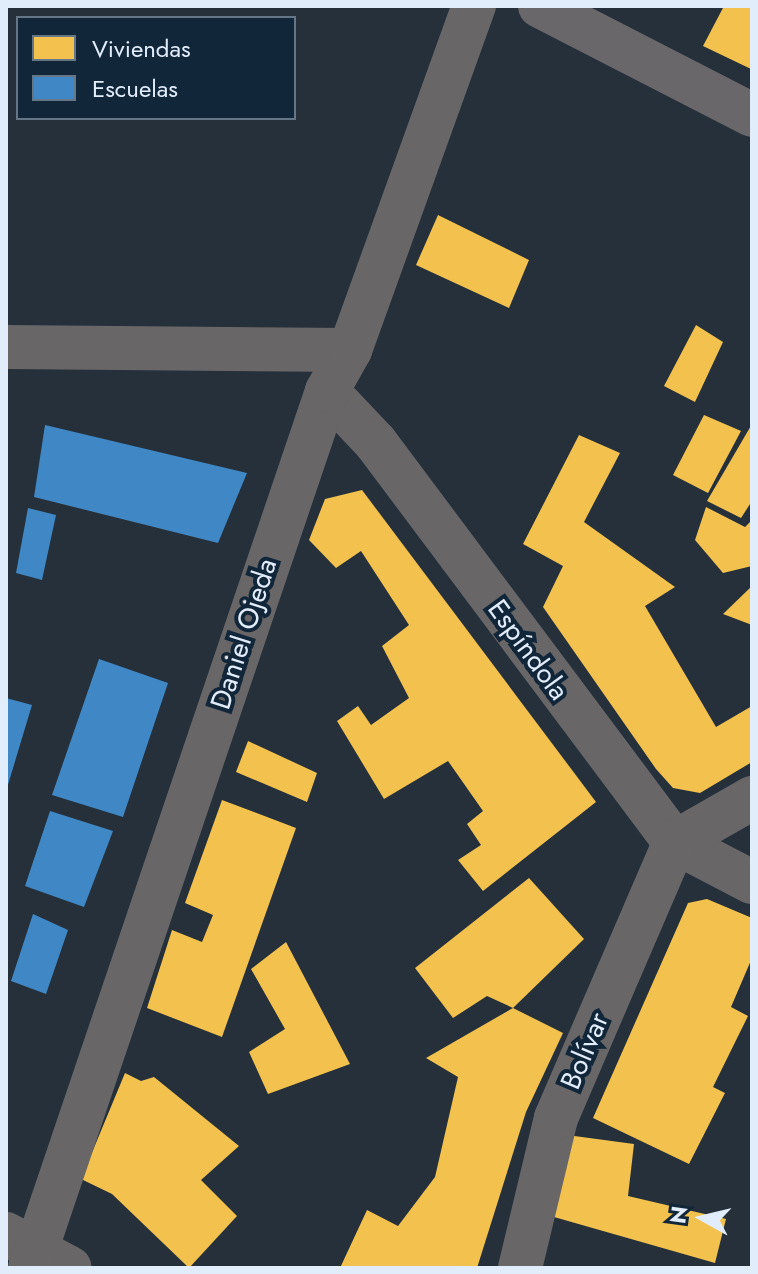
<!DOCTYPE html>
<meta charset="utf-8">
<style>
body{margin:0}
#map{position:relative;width:758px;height:1274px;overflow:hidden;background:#25303b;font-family:Jost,sans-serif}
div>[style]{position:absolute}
.homes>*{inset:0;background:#f2c14e}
.schools>*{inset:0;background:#3f88c5}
.minor>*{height:44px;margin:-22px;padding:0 22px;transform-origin:22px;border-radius:22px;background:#686667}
.secondary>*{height:44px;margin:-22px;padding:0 22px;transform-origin:22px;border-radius:22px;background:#6a676b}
span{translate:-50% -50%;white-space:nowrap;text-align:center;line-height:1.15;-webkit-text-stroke:8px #122639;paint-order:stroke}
.street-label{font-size:28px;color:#e1edfa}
.frame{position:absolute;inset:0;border:8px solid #e1edfa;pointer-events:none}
.legend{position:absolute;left:16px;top:16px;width:280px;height:104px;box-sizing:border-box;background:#122639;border:2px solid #657686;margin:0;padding:10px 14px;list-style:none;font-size:24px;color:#e1edfa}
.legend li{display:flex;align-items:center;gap:16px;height:40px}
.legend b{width:40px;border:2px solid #657686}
.north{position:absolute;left:662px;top:1178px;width:80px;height:80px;-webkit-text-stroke:6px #122639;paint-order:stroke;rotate:278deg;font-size:22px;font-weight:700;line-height:32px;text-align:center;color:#e1edfa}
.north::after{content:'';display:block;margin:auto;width:28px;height:36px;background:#e1edfa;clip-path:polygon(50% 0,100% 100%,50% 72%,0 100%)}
</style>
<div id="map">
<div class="homes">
<div style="clip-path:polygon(724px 6px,752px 6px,751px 69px,703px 46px)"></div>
<div style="clip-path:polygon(438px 215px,529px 260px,509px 308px,416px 265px)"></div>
<div style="clip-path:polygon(696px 325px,723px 342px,695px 402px,664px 386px)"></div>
<div style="clip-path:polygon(704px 415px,741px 431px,708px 493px,673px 475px)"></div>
<div style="clip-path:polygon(752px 424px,752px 501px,741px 518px,707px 501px)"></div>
<div style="clip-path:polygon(579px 435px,620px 453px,584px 522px,675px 587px,645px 606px,716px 727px,752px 706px,752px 762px,700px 793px,673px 788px,656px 769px,543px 607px,563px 566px,523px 544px)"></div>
<div style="clip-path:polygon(362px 490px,596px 802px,483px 891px,458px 860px,481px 845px,467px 824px,483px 811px,448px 761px,384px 799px,337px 721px,358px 706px,371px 725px,409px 698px,382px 646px,409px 625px,361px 551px,336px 568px,309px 540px,325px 499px)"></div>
<div style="clip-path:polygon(706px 507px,745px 527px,752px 520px,752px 566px,723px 573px,695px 540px)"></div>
<div style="clip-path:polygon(752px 586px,752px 625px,723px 614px)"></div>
<div style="clip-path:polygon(248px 741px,317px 773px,307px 802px,236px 772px)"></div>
<div style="clip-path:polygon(222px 800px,296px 828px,222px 1037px,147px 1008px,172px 930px,202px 942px,213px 915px,185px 903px)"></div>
<div style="clip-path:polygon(529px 878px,584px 939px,513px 1008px,487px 996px,453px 1018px,415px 968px)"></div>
<div style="clip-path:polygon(707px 899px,752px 918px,752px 958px,731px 1007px,748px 1016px,713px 1087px,725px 1093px,689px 1164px,593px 1118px,688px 903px)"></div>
<div style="clip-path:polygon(286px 942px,350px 1064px,268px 1094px,249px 1052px,285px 1029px,251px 969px)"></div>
<div style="clip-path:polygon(513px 1008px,563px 1033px,526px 1112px,477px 1268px,340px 1268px,367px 1210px,398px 1226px,435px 1177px,458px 1077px,426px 1058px)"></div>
<div style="clip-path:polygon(125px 1073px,141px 1081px,154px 1077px,239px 1146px,201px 1180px,237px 1216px,189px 1268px,112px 1194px,81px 1179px)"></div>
<div style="clip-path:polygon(567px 1135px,634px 1144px,628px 1196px,726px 1219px,715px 1263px,554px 1217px)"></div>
</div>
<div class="schools">
<div style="clip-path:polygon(45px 425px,247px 473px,218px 543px,34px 497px)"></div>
<div style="clip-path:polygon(28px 508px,56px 515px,42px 580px,16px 573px)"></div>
<div style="clip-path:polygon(99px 659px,168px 683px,123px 817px,52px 795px)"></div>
<div style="clip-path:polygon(6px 698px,32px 705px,7px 788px,6px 788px)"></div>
<div style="clip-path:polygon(50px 811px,113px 831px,84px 907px,25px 886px)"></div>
<div style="clip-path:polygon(33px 914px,68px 930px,46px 994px,11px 981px)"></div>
</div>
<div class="minor">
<div style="left:6px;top:347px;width:344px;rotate:0.5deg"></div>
<div style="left:327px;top:391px;width:71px;rotate:46.7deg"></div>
<div style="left:376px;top:443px;width:499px;rotate:53.2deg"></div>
<div style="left:675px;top:842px;width:87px;rotate:27.5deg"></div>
<div style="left:675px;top:842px;width:89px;rotate:-29.7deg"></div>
<div style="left:6px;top:1234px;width:72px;rotate:28deg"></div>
<div style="left:30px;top:1268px;width:926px;rotate:-71.29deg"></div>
<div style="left:327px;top:391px;width:47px;rotate:-60.7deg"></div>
<div style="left:350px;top:350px;width:366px;rotate:-70.2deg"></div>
<div style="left:520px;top:1268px;width:154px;rotate:-76.5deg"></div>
<div style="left:556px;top:1118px;width:301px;rotate:-66.7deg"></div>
</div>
<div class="secondary">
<div style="left:540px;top:6px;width:238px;rotate:27.2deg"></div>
</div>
<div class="street-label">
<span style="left:244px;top:634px;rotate:-72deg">Daniel Ojeda</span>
<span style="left:528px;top:650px;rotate:54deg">Espíndola</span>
<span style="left:585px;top:1051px;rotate:-67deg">Bolívar</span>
</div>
<div class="frame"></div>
<ul class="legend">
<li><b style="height:22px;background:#f2c14e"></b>Viviendas</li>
<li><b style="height:22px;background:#3f88c5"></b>Escuelas</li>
</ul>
<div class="north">N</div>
</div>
